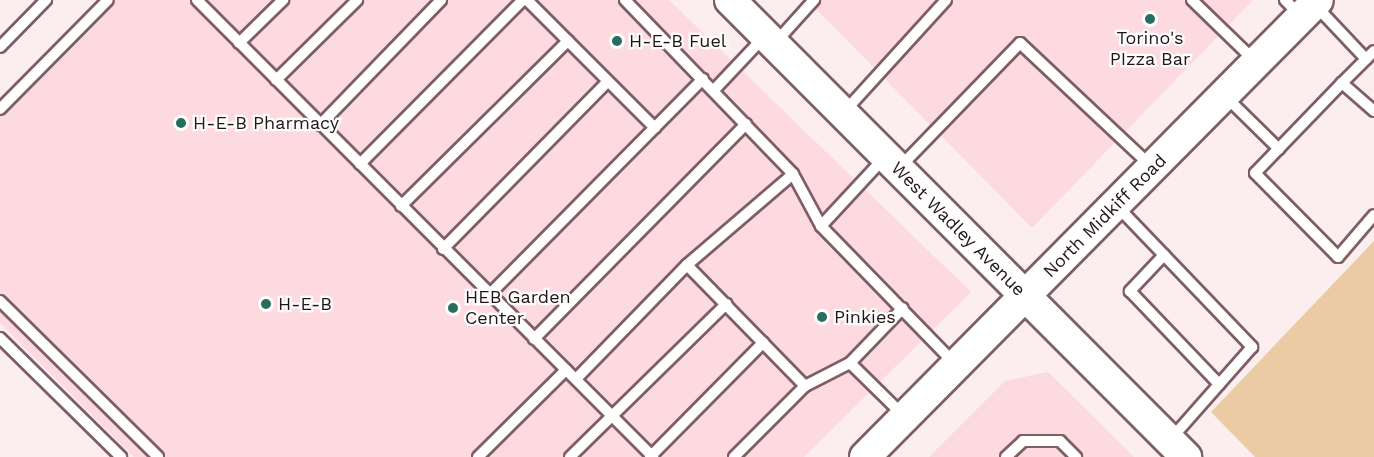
<!DOCTYPE html>
<style>
body{margin:0}
#map{position:relative;width:1374px;height:457px;overflow:hidden;background:#fcedef;font-family:"Work Sans",sans-serif}
div>[style]{position:absolute}
.built>*{inset:0;background:#fddae0}
.green>*{inset:0;background:#eacba3}
.roads{filter:drop-shadow(2px 0 #7d5f64) drop-shadow(-2px 0 #7d5f64) drop-shadow(0 2px #7d5f64) drop-shadow(0 -2px #7d5f64)}
.service>*{height:10px;margin:-5px;padding:0 5px;transform-origin:5px;border-radius:5px;background:#fff}
.secondary>*{height:30px;margin:-15px;padding:0 15px;transform-origin:15px;border-radius:15px;background:#fff}
.dots>*{width:16px;height:16px;translate:-50% -50%;box-sizing:border-box;border:3px solid #fefefe;border-radius:50%}
span{translate:-50% -50%;white-space:nowrap;text-align:center;line-height:1.15;-webkit-text-stroke:4.5px #fefefe;paint-order:stroke}
.poi-label{font-size:18px;color:#211517}
.left{translate:0 -50%;text-align:left}
.street-label{font-size:18px;color:#211517}
</style>
<div id="map">
<div class="built">
<div style="clip-path:polygon(114px 0,669px 0,971px 292px,804px 457px,134px 457px,0 323px,0 114px)"></div>
<div style="clip-path:polygon(807px 0,1253px 0,1032px 228px)"></div>
<div style="clip-path:polygon(1048px 372px,1134px 457px,929px 457px,1005px 381px)"></div>
</div>
<div class="green">
<div style="clip-path:polygon(1374px 241px,1374px 457px,1255px 457px,1211px 412px)"></div>
</div>
<div class="roads">
<div class="service">
<div style="left:197px;top:0;width:646px;rotate:45.06deg"></div>
<div style="left:527px;top:0;width:181px;rotate:45deg"></div>
<div style="left:625px;top:0;width:242px;rotate:46deg"></div>
<div style="left:793px;top:174px;width:140px;rotate:139.4deg"></div>
<div style="left:687px;top:265px;width:169px;rotate:45.7deg"></div>
<div style="left:1192px;top:0;width:86px;rotate:44.1deg"></div>
<div style="left:1285px;top:0;width:21px;rotate:45deg"></div>
<div style="left:1316px;top:6px;width:73px;rotate:46.7deg"></div>
<div style="left:776px;top:42px;width:57px;rotate:-47.9deg"></div>
<div style="left:239px;top:43px;width:62px;rotate:-44.3deg"></div>
<div style="left:0;top:47px;width:66px;rotate:-45.6deg"></div>
<div style="left:276px;top:80px;width:114px;rotate:-44.6deg"></div>
<div style="left:1342px;top:83px;width:45px;rotate:-45deg"></div>
<div style="left:714px;top:90px;width:71px;rotate:-46.7deg"></div>
<div style="left:1224px;top:95px;width:77px;rotate:44.5deg"></div>
<div style="left:0;top:109px;width:153px;rotate:-45.3deg"></div>
<div style="left:845px;top:111px;width:150px;rotate:-47.7deg"></div>
<div style="left:1374px;top:111px;width:43px;rotate:-138.8deg"></div>
<div style="left:1342px;top:83px;width:125px;rotate:134deg"></div>
<div style="left:1255px;top:173px;width:118px;rotate:45.3deg"></div>
<div style="left:1338px;top:257px;width:55px;rotate:-49.4deg"></div>
<div style="left:320px;top:125px;width:174px;rotate:-45.9deg"></div>
<div style="left:360px;top:164px;width:231px;rotate:-45.2deg"></div>
<div style="left:899px;top:168px;width:174px;rotate:-45.9deg"></div>
<div style="left:1020px;top:43px;width:178px;rotate:43.2deg"></div>
<div style="left:793px;top:174px;width:59px;rotate:61.7deg"></div>
<div style="left:821px;top:226px;width:191px;rotate:45.8deg"></div>
<div style="left:1116px;top:205px;width:197px;rotate:46.2deg"></div>
<div style="left:1252px;top:347px;width:124px;rotate:131.4deg"></div>
<div style="left:401px;top:206px;width:235px;rotate:-44.7deg"></div>
<div style="left:821px;top:226px;width:94px;rotate:-47.2deg"></div>
<div style="left:443px;top:249px;width:235px;rotate:-45.5deg"></div>
<div style="left:1164px;top:255px;width:50px;rotate:133.4deg"></div>
<div style="left:1130px;top:291px;width:129px;rotate:46.3deg"></div>
<div style="left:489px;top:295px;width:304px;rotate:-45.3deg"></div>
<div style="left:0;top:301px;width:222px;rotate:44.6deg"></div>
<div style="left:0;top:338px;width:170px;rotate:44.5deg"></div>
<div style="left:534px;top:339px;width:302px;rotate:-45.4deg"></div>
<div style="left:576px;top:379px;width:159px;rotate:-45.8deg"></div>
<div style="left:903px;top:415px;width:74px;rotate:-135.5deg"></div>
<div style="left:850px;top:363px;width:76px;rotate:-46.1deg"></div>
<div style="left:478px;top:457px;width:124px;rotate:-44.7deg"></div>
<div style="left:570px;top:457px;width:219px;rotate:-44.4deg"></div>
<div style="left:650px;top:457px;width:161px;rotate:-45.3deg"></div>
<div style="left:734px;top:457px;width:100px;rotate:-45deg"></div>
<div style="left:805px;top:386px;width:51px;rotate:-27.1deg"></div>
<div style="left:1006px;top:457px;width:23px;rotate:-43deg"></div>
<div style="left:1023px;top:441px;width:37px"></div>
<div style="left:1060px;top:441px;width:23px;rotate:45deg"></div>
</div>
<div class="secondary">
<div style="left:730px;top:0;width:646px;rotate:45.06deg"></div>
<div style="left:865px;top:457px;width:643px;rotate:-45.25deg"></div>
</div>
</div>
<div class="dots">
<div style="left:1150px;top:19px;background:#296d60"></div>
<div style="left:617px;top:41px;background:#296d60"></div>
<div style="left:181px;top:123px;background:#296d60"></div>
<div style="left:266px;top:304px;background:#296d60"></div>
<div style="left:453px;top:308px;background:#296d60"></div>
<div style="left:822px;top:317px;background:#296d60"></div>
</div>
<div class="poi-label">
<span style="left:1150px;top:49px">Torino's<br>PIzza Bar</span>
<span class="left" style="left:629px;top:41px">H-E-B Fuel</span>
<span class="left" style="left:193px;top:123px">H-E-B Pharmacy</span>
<span class="left" style="left:465px;top:308px">HEB Garden<br>Center</span>
<span class="left" style="left:278px;top:304px">H-E-B</span>
<span class="left" style="left:834px;top:317px">Pinkies</span>
</div>
<div class="street-label">
<span style="left:1105px;top:216px;rotate:-45deg">North Midkiff Road</span>
<span style="left:958px;top:229px;rotate:45deg">West Wadley Avenue</span>
</div>
</div>
